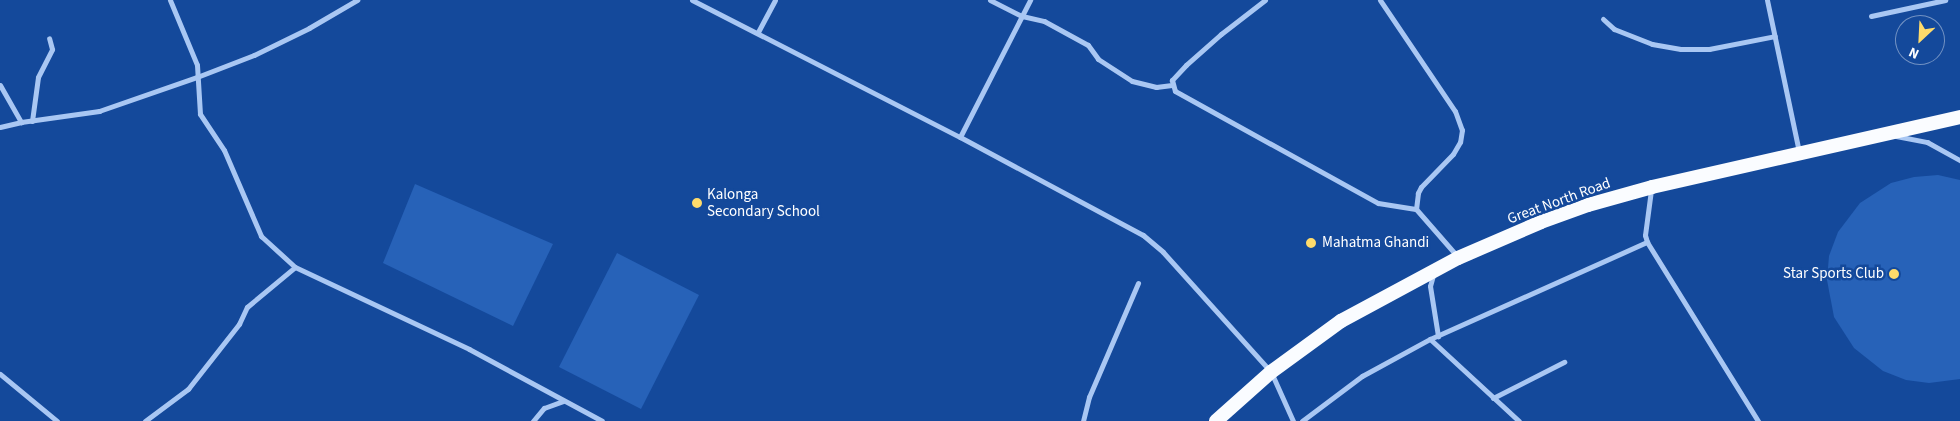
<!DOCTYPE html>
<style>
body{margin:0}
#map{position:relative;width:1960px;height:421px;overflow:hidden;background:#14499b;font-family:"Source Sans 3",sans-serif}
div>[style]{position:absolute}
.green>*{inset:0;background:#2762b8}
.minor>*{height:5px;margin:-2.5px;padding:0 2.5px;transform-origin:2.5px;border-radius:2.5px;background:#a9c7f3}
.trunk>*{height:14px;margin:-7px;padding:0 7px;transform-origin:7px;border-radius:7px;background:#fafcff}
.dots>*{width:14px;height:14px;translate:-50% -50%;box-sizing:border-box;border:2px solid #14499b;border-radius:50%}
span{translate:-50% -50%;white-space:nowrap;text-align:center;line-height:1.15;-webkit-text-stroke:5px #14499b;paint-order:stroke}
.poi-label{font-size:15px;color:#fff}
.left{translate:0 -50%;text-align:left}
.right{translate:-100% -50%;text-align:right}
.street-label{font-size:15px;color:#fff}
.north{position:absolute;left:1895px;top:15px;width:50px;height:50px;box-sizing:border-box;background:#14499b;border:1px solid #7292c3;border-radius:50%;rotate:205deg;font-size:14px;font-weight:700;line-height:20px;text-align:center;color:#fff}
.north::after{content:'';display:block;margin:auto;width:18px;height:22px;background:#ffdb6b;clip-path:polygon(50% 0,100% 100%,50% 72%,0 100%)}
</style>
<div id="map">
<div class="green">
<div style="clip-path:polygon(1938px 175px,1960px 180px,1960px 379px,1929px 383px,1906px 380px,1883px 371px,1854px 348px,1834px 317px,1827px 280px,1829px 256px,1838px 232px,1860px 203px,1891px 183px,1914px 177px)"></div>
<div style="clip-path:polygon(415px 184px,553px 244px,513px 326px,383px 263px)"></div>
<div style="clip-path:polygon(617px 253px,699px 295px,641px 409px,559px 367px)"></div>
</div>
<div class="minor">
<div style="left:170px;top:0;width:70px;rotate:67.4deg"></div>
<div style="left:197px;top:65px;width:49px;rotate:86.5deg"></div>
<div style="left:200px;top:114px;width:43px;rotate:56.3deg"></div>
<div style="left:224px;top:150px;width:94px;rotate:66.7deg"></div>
<div style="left:261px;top:236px;width:46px;rotate:42.4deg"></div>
<div style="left:692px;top:0;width:301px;rotate:27.1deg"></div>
<div style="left:960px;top:137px;width:208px;rotate:28.2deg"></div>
<div style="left:1143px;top:235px;width:26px;rotate:40deg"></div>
<div style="left:1163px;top:252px;width:161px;rotate:48deg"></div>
<div style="left:1271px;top:372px;width:54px;rotate:65.8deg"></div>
<div style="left:990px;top:0;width:36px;rotate:27deg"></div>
<div style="left:1022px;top:16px;width:23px;rotate:13deg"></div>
<div style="left:1044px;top:21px;width:50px;rotate:28.6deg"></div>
<div style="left:1088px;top:45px;width:17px;rotate:54deg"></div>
<div style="left:1098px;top:59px;width:40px;rotate:32.9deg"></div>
<div style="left:1132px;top:81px;width:25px;rotate:14deg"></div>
<div style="left:1156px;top:87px;width:16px;rotate:-7deg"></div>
<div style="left:1265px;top:0;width:56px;rotate:142.3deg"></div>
<div style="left:1221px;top:34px;width:47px;rotate:138.5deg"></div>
<div style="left:1186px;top:65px;width:21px;rotate:133deg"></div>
<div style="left:1172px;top:80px;width:11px;rotate:75deg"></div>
<div style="left:1175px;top:91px;width:232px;rotate:28.9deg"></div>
<div style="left:1378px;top:203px;width:38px;rotate:9deg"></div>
<div style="left:1416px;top:209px;width:62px;rotate:48.9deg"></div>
<div style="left:1380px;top:0;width:134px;rotate:56deg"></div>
<div style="left:1455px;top:111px;width:20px;rotate:70deg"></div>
<div style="left:1462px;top:130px;width:12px;rotate:99deg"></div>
<div style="left:1460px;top:142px;width:14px;rotate:120deg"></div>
<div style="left:1453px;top:154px;width:46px;rotate:134.1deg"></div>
<div style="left:1421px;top:187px;width:7px;rotate:117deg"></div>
<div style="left:1418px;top:193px;width:16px;rotate:97deg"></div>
<div style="left:1767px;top:0;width:155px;rotate:78.1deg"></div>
<div style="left:1871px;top:16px;width:76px;rotate:-12.2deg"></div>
<div style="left:1603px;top:19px;width:15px;rotate:42deg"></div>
<div style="left:1614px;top:29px;width:41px;rotate:21.5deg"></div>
<div style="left:1652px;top:44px;width:29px;rotate:10deg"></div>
<div style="left:1681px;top:49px;width:28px"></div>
<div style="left:1709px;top:49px;width:67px;rotate:-11.1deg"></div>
<div style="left:758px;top:32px;width:36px;rotate:-62deg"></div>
<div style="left:0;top:85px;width:43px;rotate:60.4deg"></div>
<div style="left:32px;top:121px;width:44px;rotate:-82.2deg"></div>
<div style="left:38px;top:77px;width:31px;rotate:-63deg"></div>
<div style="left:52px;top:49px;width:11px;rotate:-105deg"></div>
<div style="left:0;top:127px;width:22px;rotate:-13deg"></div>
<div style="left:21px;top:122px;width:79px;rotate:-8deg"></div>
<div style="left:99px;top:111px;width:104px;rotate:-19.1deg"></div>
<div style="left:197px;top:77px;width:61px;rotate:-21.1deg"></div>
<div style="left:254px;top:55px;width:61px;rotate:-26.1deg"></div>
<div style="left:309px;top:28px;width:56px;rotate:-30.3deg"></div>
<div style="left:1896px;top:136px;width:32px;rotate:11deg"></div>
<div style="left:1927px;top:142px;width:38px;rotate:29deg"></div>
<div style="left:960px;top:137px;width:154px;rotate:-62.9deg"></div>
<div style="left:1647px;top:242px;width:211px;rotate:58.2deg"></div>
<div style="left:1433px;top:275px;width:11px;rotate:105deg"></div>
<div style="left:1430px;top:286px;width:51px;rotate:80.9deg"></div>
<div style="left:1430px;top:339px;width:121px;rotate:42.7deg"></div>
<div style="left:0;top:374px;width:74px;rotate:39.5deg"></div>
<div style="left:1493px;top:398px;width:80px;rotate:-26.9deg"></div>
<div style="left:145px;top:421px;width:54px;rotate:-36.7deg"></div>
<div style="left:188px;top:389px;width:83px;rotate:-51.9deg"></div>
<div style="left:239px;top:324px;width:19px;rotate:-65deg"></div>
<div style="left:247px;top:307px;width:62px;rotate:-39.8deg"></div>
<div style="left:295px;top:267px;width:192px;rotate:25.2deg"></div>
<div style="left:469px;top:349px;width:151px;rotate:28.4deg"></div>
<div style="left:533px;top:421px;width:17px;rotate:-50deg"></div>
<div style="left:544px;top:408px;width:20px;rotate:-20deg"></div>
<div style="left:1083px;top:421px;width:25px;rotate:-76deg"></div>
<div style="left:1089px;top:397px;width:124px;rotate:-66.7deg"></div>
<div style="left:1302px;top:421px;width:75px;rotate:-36.9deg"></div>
<div style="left:1362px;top:376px;width:77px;rotate:-28.6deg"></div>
<div style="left:1430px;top:339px;width:238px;rotate:-24.1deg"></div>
<div style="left:1647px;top:242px;width:7px;rotate:-106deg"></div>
<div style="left:1645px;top:235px;width:45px;rotate:-82.4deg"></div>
</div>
<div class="trunk">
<div style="left:1216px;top:421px;width:74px;rotate:-41.7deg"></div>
<div style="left:1271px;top:372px;width:87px;rotate:-36.1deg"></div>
<div style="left:1341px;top:321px;width:133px;rotate:-28.3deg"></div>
<div style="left:1458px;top:258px;width:90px;rotate:-23.4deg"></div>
<div style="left:1541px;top:222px;width:50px;rotate:-19.9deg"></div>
<div style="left:1588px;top:205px;width:66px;rotate:-15.7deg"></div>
<div style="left:1652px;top:187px;width:316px;rotate:-12.8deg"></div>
</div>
<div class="dots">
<div style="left:697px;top:203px;background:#ffdb6b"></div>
<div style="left:1311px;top:243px;background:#ffdb6b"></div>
<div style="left:1894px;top:274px;background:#ffdb6b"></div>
</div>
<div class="poi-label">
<span class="left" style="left:707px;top:203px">Kalonga<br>Secondary School</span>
<span class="left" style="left:1322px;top:243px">Mahatma Ghandi</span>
<span class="right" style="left:1884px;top:274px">Star Sports Club</span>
</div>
<div class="street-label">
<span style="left:1559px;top:201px;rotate:-20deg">Great North Road</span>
</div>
<div class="north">N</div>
</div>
